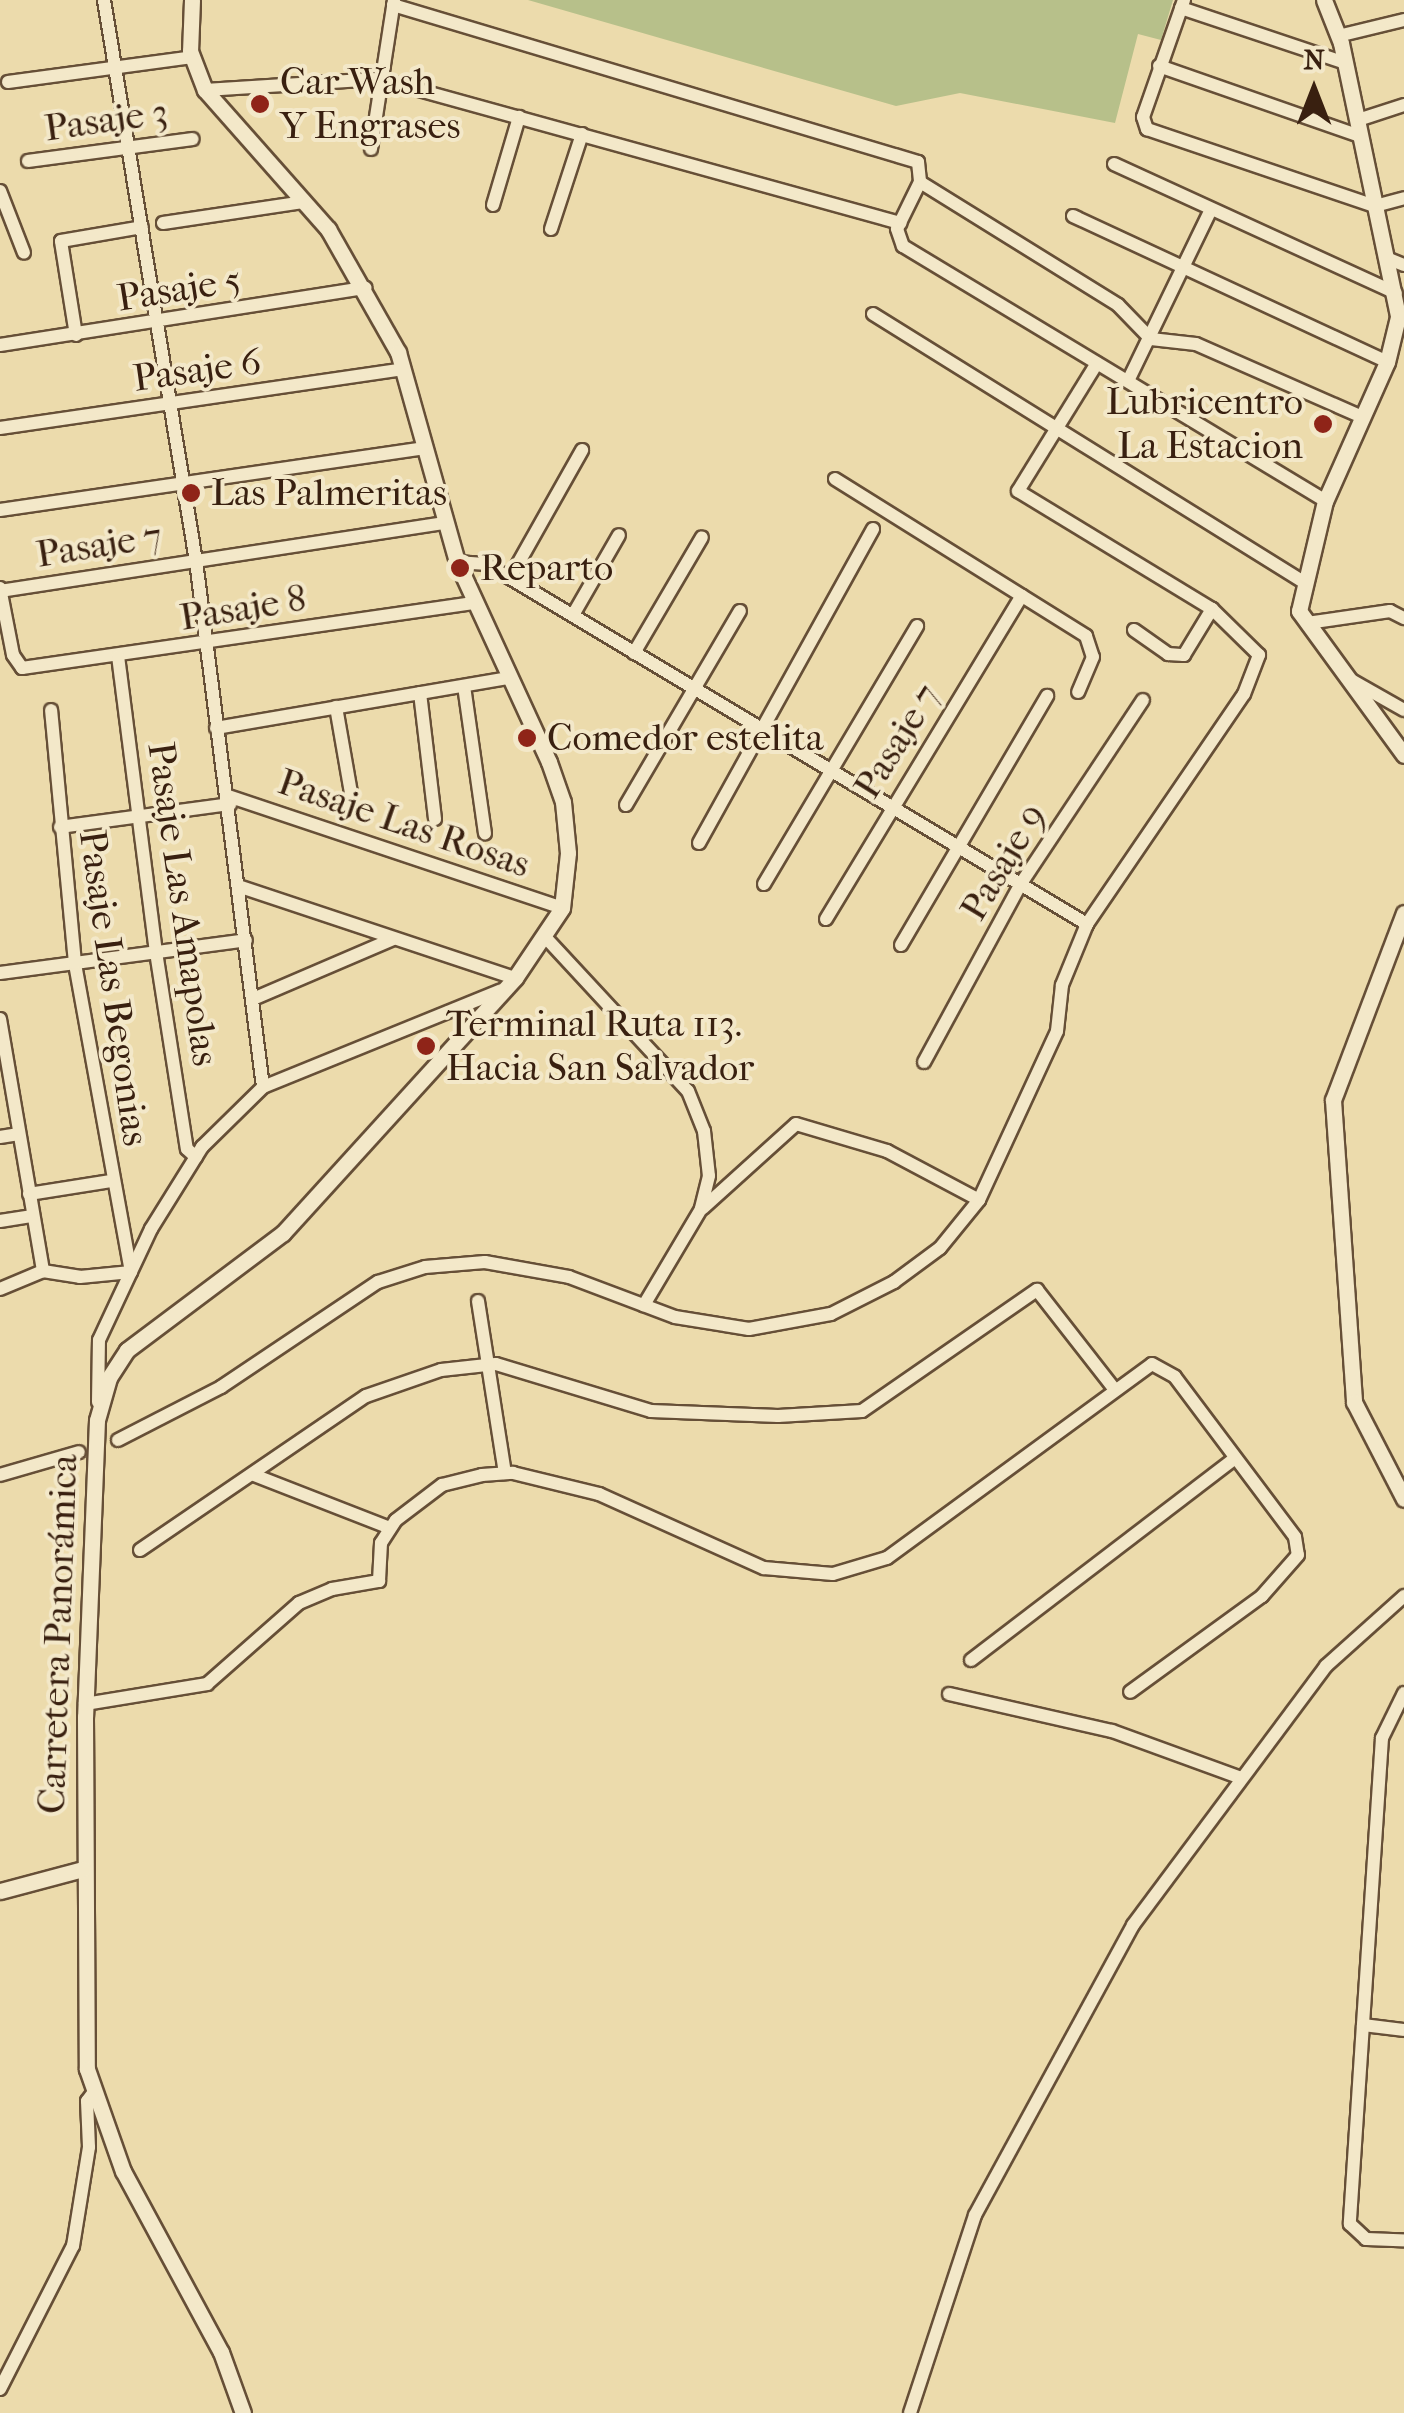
<!DOCTYPE html>
<meta charset="utf-8">
<style>
body{margin:0}
#map{position:relative;width:1404px;height:2413px;overflow:hidden;background:#ecdbac;font-family:"IM FELL French Canon",serif}
div>[style]{position:absolute}
.green>*{inset:0;background:#b7c08a}
.roads{filter:drop-shadow(2px 0 #664f37) drop-shadow(-2px 0 #664f37) drop-shadow(0 2px #664f37) drop-shadow(0 -2px #664f37)}
.minor>*{height:12px;margin:-6px;padding:0 6px;transform-origin:6px;border-radius:6px;background:#f3e8c9}
.tertiary>*{height:15px;margin:-7.5px;padding:0 7.5px;transform-origin:7.5px;border-radius:7.5px;background:#f3e8c9}
.dots>*{width:28px;height:28px;translate:-50% -50%;box-sizing:border-box;border:5px solid #f3e8c9;border-radius:50%}
span{translate:-50% -50%;white-space:nowrap;text-align:center;line-height:1.15;-webkit-text-stroke:8px #f3e8c9;paint-order:stroke}
.poi-label{font-size:38px;color:#392010}
.left{translate:0 -50%;text-align:left}
.right{translate:-100% -50%;text-align:right}
.street-label{font-size:38px;color:#392010}
.north{position:absolute;left:1264px;top:40px;width:100px;height:100px;-webkit-text-stroke:8px #f3e8c9;paint-order:stroke;rotate:0deg;font-size:28px;font-weight:700;line-height:40px;text-align:center;color:#392010}
.north::after{content:'';display:block;margin:auto;width:35px;height:45px;background:#392010;clip-path:polygon(50% 0,100% 100%,50% 72%,0 100%)}
</style>
<div id="map">
<div class="green">
<div style="clip-path:polygon(528px 0,1173px 0,1161px 40px,1138px 34px,1115px 123px,960px 93px,896px 106px)"></div>
</div>
<div class="roads">
<div class="minor">
<div style="left:104px;top:0;width:568px;rotate:80.69deg"></div>
<div style="left:196px;top:561px;width:530px;rotate:82.74deg"></div>
<div style="left:1184px;top:0;width:124px;rotate:109.3deg"></div>
<div style="left:1143px;top:117px;width:13px;rotate:72deg"></div>
<div style="left:1147px;top:129px;width:241px;rotate:18.7deg"></div>
<div style="left:1375px;top:206px;width:30px;rotate:-15deg"></div>
<div style="left:393px;top:5px;width:548px;rotate:16.65deg"></div>
<div style="left:918px;top:162px;width:20px;rotate:84deg"></div>
<div style="left:920px;top:182px;width:52px;rotate:116.1deg"></div>
<div style="left:897px;top:229px;width:18px;rotate:71deg"></div>
<div style="left:903px;top:246px;width:493px;rotate:31.1deg"></div>
<div style="left:1181px;top:8px;width:173px;rotate:18.5deg"></div>
<div style="left:1338px;top:36px;width:68px;rotate:-13.6deg"></div>
<div style="left:1159px;top:66px;width:213px;rotate:19.2deg"></div>
<div style="left:8px;top:82px;width:186px;rotate:-7.7deg"></div>
<div style="left:205px;top:90px;width:174px;rotate:-3.6deg"></div>
<div style="left:379px;top:79px;width:541px;rotate:15.45deg"></div>
<div style="left:1358px;top:120px;width:48px;rotate:-18.1deg"></div>
<div style="left:371px;top:149px;width:151px;rotate:-81.2deg"></div>
<div style="left:28px;top:161px;width:166px;rotate:-7.6deg"></div>
<div style="left:1114px;top:164px;width:310px;rotate:24.6deg"></div>
<div style="left:920px;top:182px;width:233px;rotate:31.8deg"></div>
<div style="left:1118px;top:305px;width:47px;rotate:45.9deg"></div>
<div style="left:1151px;top:339px;width:45px;rotate:6.3deg"></div>
<div style="left:1196px;top:344px;width:179px;rotate:23.7deg"></div>
<div style="left:0;top:191px;width:66px;rotate:68.8deg"></div>
<div style="left:493px;top:205px;width:92px;rotate:-73.5deg"></div>
<div style="left:1073px;top:216px;width:346px;rotate:24.9deg"></div>
<div style="left:163px;top:223px;width:143px;rotate:-8.5deg"></div>
<div style="left:551px;top:229px;width:100px;rotate:-71.9deg"></div>
<div style="left:1389px;top:259px;width:16px;rotate:22deg"></div>
<div style="left:873px;top:314px;width:505px;rotate:31.9deg"></div>
<div style="left:76px;top:335px;width:95px;rotate:-99.1deg"></div>
<div style="left:61px;top:241px;width:82px;rotate:-9.8deg"></div>
<div style="left:0;top:345px;width:370px;rotate:-8.9deg"></div>
<div style="left:1128px;top:381px;width:191px;rotate:-64.2deg"></div>
<div style="left:0;top:428px;width:406px;rotate:-8.3deg"></div>
<div style="left:835px;top:479px;width:296px;rotate:32deg"></div>
<div style="left:1086px;top:636px;width:22px;rotate:72deg"></div>
<div style="left:1093px;top:657px;width:38px;rotate:113deg"></div>
<div style="left:0;top:510px;width:428px;rotate:-8.3deg"></div>
<div style="left:457px;top:562px;width:27px;rotate:4deg"></div>
<div style="left:484px;top:564px;width:30px;rotate:28deg"></div>
<div style="left:510px;top:578px;width:673px;rotate:30.95deg"></div>
<div style="left:510px;top:578px;width:147px;rotate:-60.6deg"></div>
<div style="left:0;top:588px;width:68px;rotate:79deg"></div>
<div style="left:13px;top:655px;width:16px;rotate:55deg"></div>
<div style="left:22px;top:668px;width:456px;rotate:-8.2deg"></div>
<div style="left:0;top:591px;width:450px;rotate:-8.7deg"></div>
<div style="left:573px;top:615px;width:92px;rotate:-60.1deg"></div>
<div style="left:1307px;top:623px;width:84px;rotate:-8.2deg"></div>
<div style="left:1390px;top:611px;width:16px;rotate:27deg"></div>
<div style="left:1134px;top:630px;width:42px;rotate:35.2deg"></div>
<div style="left:1168px;top:654px;width:16px;rotate:4deg"></div>
<div style="left:1184px;top:655px;width:54px;rotate:-58.7deg"></div>
<div style="left:634px;top:653px;width:134px;rotate:-59.6deg"></div>
<div style="left:118px;top:656px;width:298px;rotate:82.7deg"></div>
<div style="left:156px;top:952px;width:199px;rotate:81.1deg"></div>
<div style="left:187px;top:1149px;width:12px;rotate:42deg"></div>
<div style="left:1351px;top:680px;width:61px;rotate:29.5deg"></div>
<div style="left:464px;top:686px;width:149px;rotate:81.9deg"></div>
<div style="left:420px;top:693px;width:127px;rotate:83.2deg"></div>
<div style="left:336px;top:707px;width:87px;rotate:80.1deg"></div>
<div style="left:216px;top:728px;width:297px;rotate:-9.7deg"></div>
<div style="left:228px;top:796px;width:352px;rotate:18.5deg"></div>
<div style="left:626px;top:805px;width:225px;rotate:-59.6deg"></div>
<div style="left:60px;top:827px;width:172px;rotate:-7.7deg"></div>
<div style="left:699px;top:843px;width:359px;rotate:-61deg"></div>
<div style="left:764px;top:884px;width:300px;rotate:-59.3deg"></div>
<div style="left:241px;top:887px;width:289px;rotate:18.4deg"></div>
<div style="left:826px;top:919px;width:378px;rotate:-58.8deg"></div>
<div style="left:547px;top:939px;width:207px;rotate:47.2deg"></div>
<div style="left:688px;top:1091px;width:43px;rotate:68.2deg"></div>
<div style="left:704px;top:1131px;width:45px;rotate:83.7deg"></div>
<div style="left:709px;top:1176px;width:34px;rotate:104deg"></div>
<div style="left:701px;top:1209px;width:112px;rotate:120.7deg"></div>
<div style="left:901px;top:945px;width:289px;rotate:-59.6deg"></div>
<div style="left:0;top:973px;width:248px;rotate:-7.6deg"></div>
<div style="left:253px;top:999px;width:152px;rotate:-23.2deg"></div>
<div style="left:0;top:1019px;width:256px;rotate:80.3deg"></div>
<div style="left:924px;top:1062px;width:201px;rotate:-61.5deg"></div>
<div style="left:1020px;top:885px;width:222px;rotate:-56.4deg"></div>
<div style="left:0;top:1137px;width:19px;rotate:-9deg"></div>
<div style="left:29px;top:1194px;width:83px;rotate:-9deg"></div>
<div style="left:703px;top:1208px;width:125px;rotate:-42.1deg"></div>
<div style="left:796px;top:1124px;width:95px;rotate:16.5deg"></div>
<div style="left:887px;top:1151px;width:104px;rotate:28deg"></div>
<div style="left:0;top:1221px;width:33px;rotate:-9deg"></div>
<div style="left:0;top:1289px;width:47px;rotate:-22.7deg"></div>
<div style="left:43px;top:1271px;width:37px;rotate:9deg"></div>
<div style="left:80px;top:1277px;width:51px;rotate:-5.6deg"></div>
<div style="left:131px;top:1272px;width:314px;rotate:-100.3deg"></div>
<div style="left:75px;top:963px;width:254px;rotate:-95.4deg"></div>
<div style="left:478px;top:1301px;width:174px;rotate:81.1deg"></div>
<div style="left:98px;top:1402px;width:62px;rotate:-89.1deg"></div>
<div style="left:99px;top:1340px;width:123px;rotate:-64.9deg"></div>
<div style="left:151px;top:1229px;width:97px;rotate:-58.1deg"></div>
<div style="left:202px;top:1147px;width:86px;rotate:-44.5deg"></div>
<div style="left:263px;top:1087px;width:256px;rotate:-22.1deg"></div>
<div style="left:118px;top:1440px;width:116px;rotate:-27.2deg"></div>
<div style="left:221px;top:1387px;width:189px;rotate:-33.8deg"></div>
<div style="left:378px;top:1282px;width:49px;rotate:-17.7deg"></div>
<div style="left:425px;top:1267px;width:60px;rotate:-4.8deg"></div>
<div style="left:485px;top:1262px;width:85px;rotate:10.1deg"></div>
<div style="left:569px;top:1277px;width:113px;rotate:20.7deg"></div>
<div style="left:675px;top:1317px;width:75px;rotate:9.2deg"></div>
<div style="left:749px;top:1329px;width:83px;rotate:-10.4deg"></div>
<div style="left:831px;top:1314px;width:71px;rotate:-26.9deg"></div>
<div style="left:894px;top:1282px;width:57px;rotate:-36.5deg"></div>
<div style="left:940px;top:1248px;width:62px;rotate:-50.9deg"></div>
<div style="left:979px;top:1200px;width:186px;rotate:-65.2deg"></div>
<div style="left:1057px;top:1031px;width:46px;rotate:-83.8deg"></div>
<div style="left:1062px;top:985px;width:66px;rotate:-67.7deg"></div>
<div style="left:1087px;top:924px;width:278px;rotate:-55.7deg"></div>
<div style="left:1244px;top:694px;width:42px;rotate:-69deg"></div>
<div style="left:1259px;top:655px;width:66px;rotate:-135.6deg"></div>
<div style="left:1212px;top:609px;width:227px;rotate:-148.7deg"></div>
<div style="left:1018px;top:491px;width:150px;rotate:-58.3deg"></div>
<div style="left:0;top:1475px;width:82px;rotate:-16.2deg"></div>
<div style="left:254px;top:1475px;width:146px;rotate:21.3deg"></div>
<div style="left:140px;top:1550px;width:273px;rotate:-34.3deg"></div>
<div style="left:366px;top:1396px;width:79px;rotate:-19.1deg"></div>
<div style="left:441px;top:1370px;width:55px;rotate:-6.2deg"></div>
<div style="left:496px;top:1364px;width:162px;rotate:16.9deg"></div>
<div style="left:651px;top:1411px;width:127px;rotate:2.3deg"></div>
<div style="left:778px;top:1416px;width:84px;rotate:-3.4deg"></div>
<div style="left:862px;top:1411px;width:213px;rotate:-34.7deg"></div>
<div style="left:1037px;top:1290px;width:127px;rotate:52deg"></div>
<div style="left:971px;top:1660px;width:332px;rotate:-37.4deg"></div>
<div style="left:1404px;top:1693px;width:50px;rotate:116.1deg"></div>
<div style="left:1382px;top:1738px;width:487px;rotate:93.8deg"></div>
<div style="left:1350px;top:2224px;width:22px;rotate:43deg"></div>
<div style="left:1366px;top:2239px;width:38px;rotate:2deg"></div>
<div style="left:949px;top:1694px;width:167px;rotate:12.8deg"></div>
<div style="left:1112px;top:1731px;width:137px;rotate:20deg"></div>
<div style="left:85px;top:1704px;width:124px;rotate:-9.3deg"></div>
<div style="left:207px;top:1684px;width:123px;rotate:-41.4deg"></div>
<div style="left:299px;top:1603px;width:36px;rotate:-23deg"></div>
<div style="left:332px;top:1589px;width:48px;rotate:-9.7deg"></div>
<div style="left:379px;top:1581px;width:38px;rotate:-87deg"></div>
<div style="left:381px;top:1543px;width:27px;rotate:-57deg"></div>
<div style="left:396px;top:1520px;width:58px;rotate:-37.3deg"></div>
<div style="left:442px;top:1485px;width:41px;rotate:-14deg"></div>
<div style="left:482px;top:1475px;width:31px;rotate:-4deg"></div>
<div style="left:513px;top:1473px;width:89px;rotate:13.7deg"></div>
<div style="left:599px;top:1494px;width:181px;rotate:24.2deg"></div>
<div style="left:764px;top:1568px;width:69px;rotate:5deg"></div>
<div style="left:833px;top:1574px;width:56px;rotate:-16.5deg"></div>
<div style="left:887px;top:1558px;width:328px;rotate:-36.2deg"></div>
<div style="left:1152px;top:1364px;width:26px;rotate:29deg"></div>
<div style="left:1175px;top:1377px;width:200px;rotate:53.1deg"></div>
<div style="left:1295px;top:1537px;width:18px;rotate:81deg"></div>
<div style="left:1298px;top:1555px;width:55px;rotate:131.3deg"></div>
<div style="left:1262px;top:1596px;width:163px;rotate:144deg"></div>
<div style="left:1363px;top:2025px;width:41px;rotate:7deg"></div>
<div style="left:0;top:2389px;width:161px;rotate:-63deg"></div>
<div style="left:73px;top:2246px;width:100px;rotate:-80.8deg"></div>
<div style="left:89px;top:2147px;width:46px;rotate:-92.5deg"></div>
<div style="left:87px;top:2101px;width:10px;rotate:-53deg"></div>
<div style="left:910px;top:2413px;width:208px;rotate:-71.8deg"></div>
<div style="left:975px;top:2215px;width:330px;rotate:-61.4deg"></div>
<div style="left:1133px;top:1925px;width:323px;rotate:-53.3deg"></div>
<div style="left:1326px;top:1666px;width:105px;rotate:-41.9deg"></div>
</div>
<div class="tertiary">
<div style="left:192px;top:0;width:51px;rotate:92.2deg"></div>
<div style="left:190px;top:51px;width:42px;rotate:69deg"></div>
<div style="left:205px;top:90px;width:186px;rotate:48.5deg"></div>
<div style="left:328px;top:229px;width:142px;rotate:60.4deg"></div>
<div style="left:398px;top:352px;width:218px;rotate:74.3deg"></div>
<div style="left:457px;top:562px;width:220px;rotate:65.3deg"></div>
<div style="left:549px;top:762px;width:42px;rotate:70.7deg"></div>
<div style="left:563px;top:802px;width:51px;rotate:84.4deg"></div>
<div style="left:568px;top:853px;width:55px;rotate:96.2deg"></div>
<div style="left:562px;top:908px;width:84px;rotate:123.9deg"></div>
<div style="left:515px;top:978px;width:345px;rotate:132.3deg"></div>
<div style="left:283px;top:1233px;width:195px;rotate:143.1deg"></div>
<div style="left:127px;top:1350px;width:33px;rotate:123deg"></div>
<div style="left:109px;top:1378px;width:44px;rotate:105.9deg"></div>
<div style="left:97px;top:1420px;width:297px;rotate:92.3deg"></div>
<div style="left:85px;top:1717px;width:352px;rotate:89.7deg"></div>
<div style="left:87px;top:2069px;width:108px;rotate:70.6deg"></div>
<div style="left:123px;top:2171px;width:206px;rotate:61.6deg"></div>
<div style="left:221px;top:2352px;width:65px;rotate:70.2deg"></div>
<div style="left:1324px;top:0;width:46px;rotate:68.4deg"></div>
<div style="left:1341px;top:43px;width:280px;rotate:78.2deg"></div>
<div style="left:1398px;top:317px;width:46px;rotate:103.7deg"></div>
<div style="left:1387px;top:362px;width:152px;rotate:114deg"></div>
<div style="left:1325px;top:501px;width:113px;rotate:103.3deg"></div>
<div style="left:1299px;top:611px;width:178px;rotate:53.9deg"></div>
<div style="left:1404px;top:913px;width:200px;rotate:110.8deg"></div>
<div style="left:1333px;top:1100px;width:303px;rotate:86deg"></div>
<div style="left:1354px;top:1402px;width:109px;rotate:62.7deg"></div>
<div style="left:0;top:1891px;width:86px;rotate:-14.8deg"></div>
</div>
</div>
<div class="dots">
<div style="left:260px;top:104px;background:#8f2418"></div>
<div style="left:1323px;top:424px;background:#8f2418"></div>
<div style="left:191px;top:493px;background:#8f2418"></div>
<div style="left:460px;top:568px;background:#8f2418"></div>
<div style="left:527px;top:738px;background:#8f2418"></div>
<div style="left:426px;top:1046px;background:#8f2418"></div>
</div>
<div class="poi-label">
<span class="left" style="left:280px;top:104px">Car Wash<br>Y Engrases</span>
<span class="right" style="left:1303px;top:424px">Lubricentro<br>La Estacion</span>
<span class="left" style="left:211px;top:493px">Las Palmeritas</span>
<span class="left" style="left:480px;top:568px">Reparto</span>
<span class="left" style="left:547px;top:738px">Comedor estelita</span>
<span class="left" style="left:446px;top:1046px">Terminal Ruta 113.<br>Hacia San Salvador</span>
</div>
<div class="street-label">
<span style="left:106px;top:120px;rotate:-8deg">Pasaje 3</span>
<span style="left:179px;top:289px;rotate:-9deg">Pasaje 5</span>
<span style="left:197px;top:370px;rotate:-8deg">Pasaje 6</span>
<span style="left:99px;top:545px;rotate:-9deg">Pasaje 7</span>
<span style="left:243px;top:608px;rotate:-9deg">Pasaje 8</span>
<span style="left:897px;top:741px;rotate:-58deg">Pasaje 7</span>
<span style="left:404px;top:823px;rotate:19deg">Pasaje Las Rosas</span>
<span style="left:1003px;top:862px;rotate:-59deg">Pasaje 9</span>
<span style="left:183px;top:904px;rotate:82deg">Pasaje Las Amapolas</span>
<span style="left:114px;top:988px;rotate:82deg">Pasaje Las Begonias</span>
<span style="left:58px;top:1634px;rotate:-88deg">Carretera Panorámica</span>
</div>
<div class="north">N</div>
</div>
